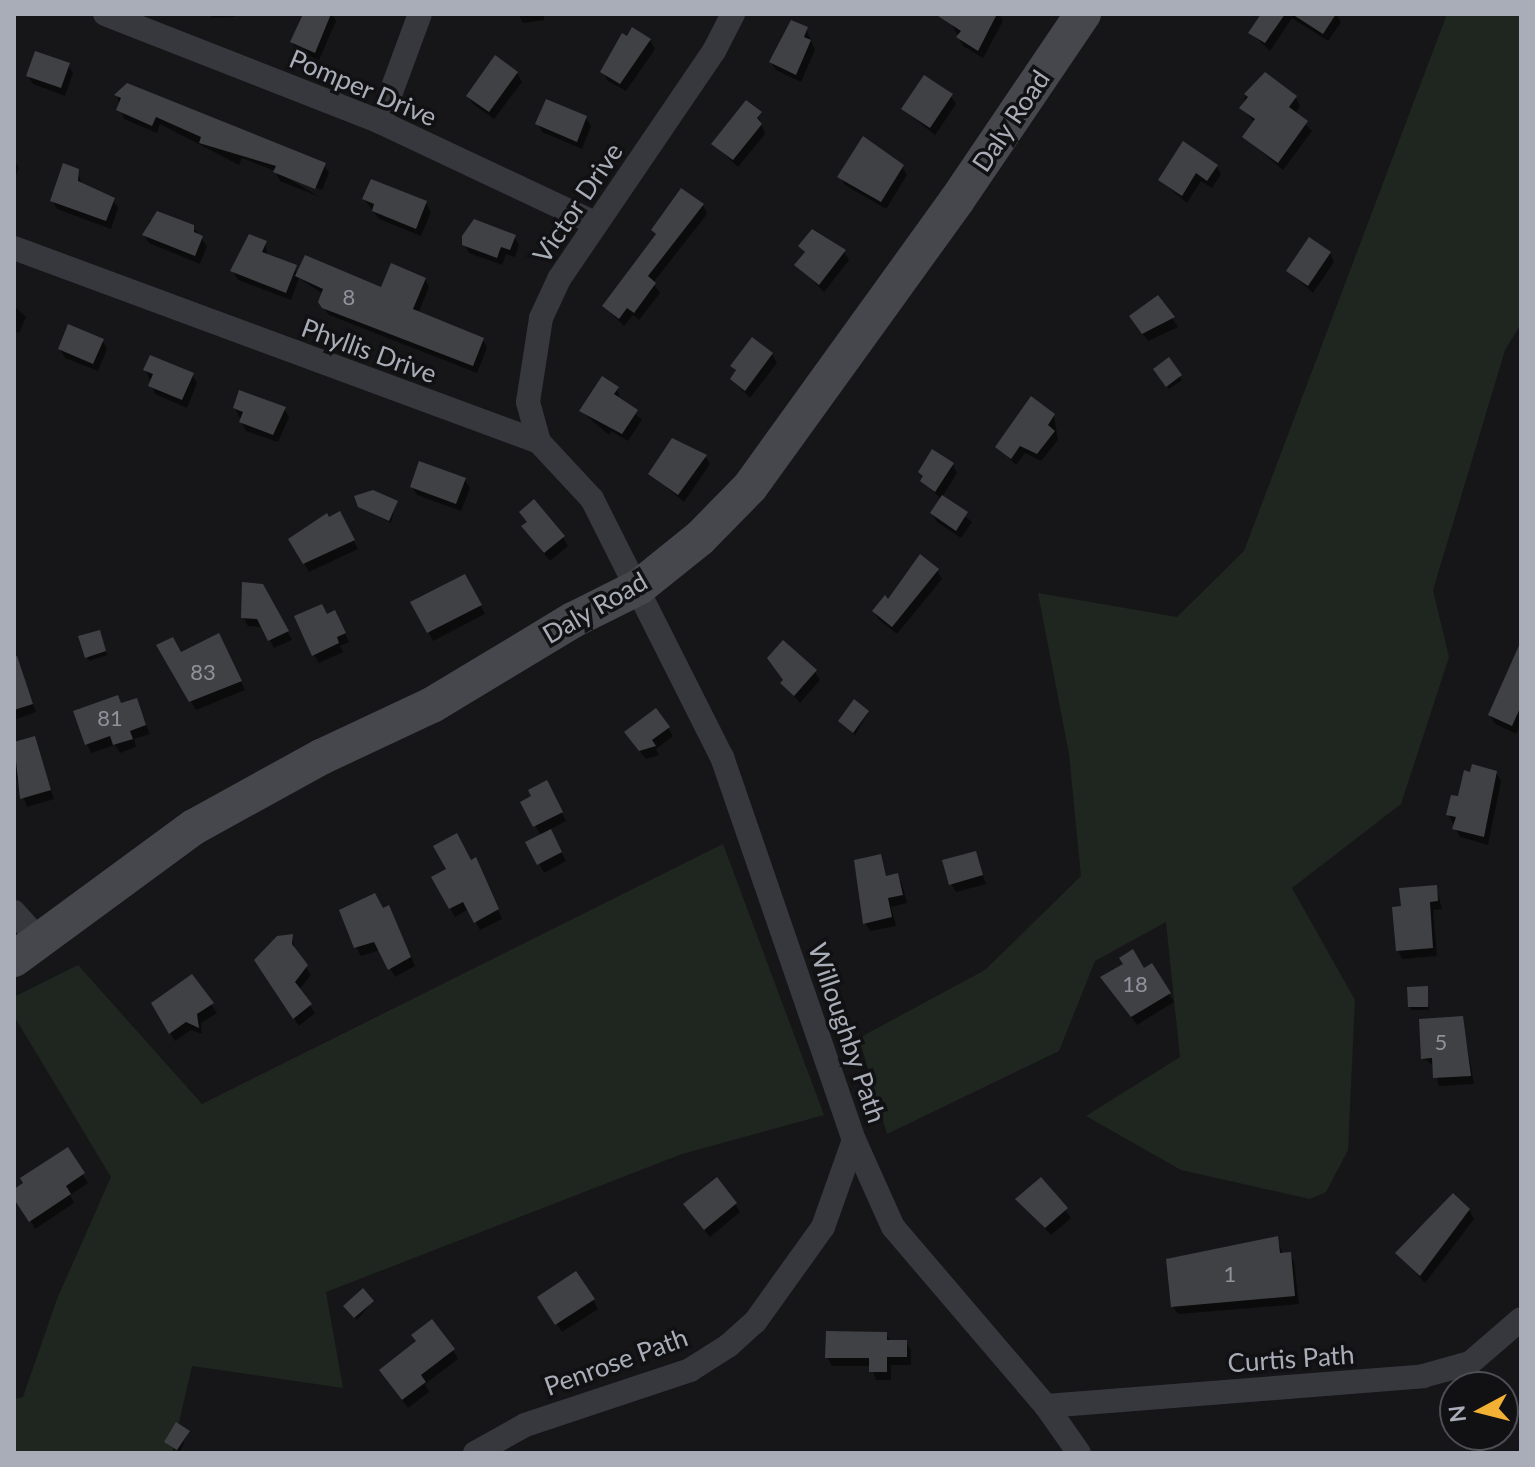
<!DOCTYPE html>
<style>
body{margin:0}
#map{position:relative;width:1535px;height:1467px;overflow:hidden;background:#161618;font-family:Lato,sans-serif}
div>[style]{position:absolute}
.green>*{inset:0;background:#1e261f}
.shadow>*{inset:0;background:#0007}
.building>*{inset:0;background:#404145}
.street>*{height:24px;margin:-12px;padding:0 12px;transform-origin:12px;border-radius:12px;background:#37383d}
.secondary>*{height:36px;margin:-18px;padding:0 18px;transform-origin:18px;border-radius:18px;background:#45474d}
span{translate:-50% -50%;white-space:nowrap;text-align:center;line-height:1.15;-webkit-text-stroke:7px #111113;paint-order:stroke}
.number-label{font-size:22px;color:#8e929b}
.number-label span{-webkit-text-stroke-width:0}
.street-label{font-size:26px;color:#a8adb8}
.frame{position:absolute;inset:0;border:16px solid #a8adb8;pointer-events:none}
.north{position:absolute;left:1439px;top:1371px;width:80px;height:80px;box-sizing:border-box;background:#111113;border:2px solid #4d4f55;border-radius:50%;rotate:263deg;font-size:22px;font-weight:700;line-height:32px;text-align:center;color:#a8adb8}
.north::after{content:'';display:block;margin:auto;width:28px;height:36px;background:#f2b134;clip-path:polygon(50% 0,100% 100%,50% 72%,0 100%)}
</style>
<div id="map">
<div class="green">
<div style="clip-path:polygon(1447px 14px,1521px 14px,1521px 324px,1505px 350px,1433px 590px,1449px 657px,1401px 804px,1292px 888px,1355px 1000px,1348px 1150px,1326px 1192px,1310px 1199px,1181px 1170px,1086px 1116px,1180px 1057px,1166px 922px,1095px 961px,1059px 1051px,887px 1134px,859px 1038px,985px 970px,1081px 876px,1069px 754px,1038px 593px,1177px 617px,1244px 551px)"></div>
<div style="clip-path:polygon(723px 844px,824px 1115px,682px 1154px,326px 1292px,343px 1388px,192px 1366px,172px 1453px,14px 1453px,14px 1399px,23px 1397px,57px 1299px,111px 1177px,14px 1016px,14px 997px,78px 965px,202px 1104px)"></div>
</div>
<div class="shadow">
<div style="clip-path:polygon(209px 14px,235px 14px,235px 17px,212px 18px)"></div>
<div style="clip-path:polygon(305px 14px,332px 14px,336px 21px,319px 60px,297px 51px,292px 42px)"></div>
<div style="clip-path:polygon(518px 14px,544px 14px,544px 20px,523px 23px)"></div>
<div style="clip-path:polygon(957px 14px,999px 14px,1003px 21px,983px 58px,963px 46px,951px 23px)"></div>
<div style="clip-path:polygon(1263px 14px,1336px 14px,1341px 22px,1328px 41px,1292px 18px,1270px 51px,1251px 33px)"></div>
<div style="clip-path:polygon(806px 29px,815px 50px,801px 82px,776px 70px,771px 62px)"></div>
<div style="clip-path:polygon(650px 40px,655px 49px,626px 91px,608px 81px,603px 72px)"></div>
<div style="clip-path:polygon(68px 65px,73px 73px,65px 96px,33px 84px,28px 75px)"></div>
<div style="clip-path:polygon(517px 73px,522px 82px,494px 119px,473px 104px,468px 96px)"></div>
<div style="clip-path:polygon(1246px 94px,1296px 98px,1300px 106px,1295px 114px,1312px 131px,1283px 170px,1244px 137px,1255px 123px,1242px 108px)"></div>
<div style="clip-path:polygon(117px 96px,324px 165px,329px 173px,322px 190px,279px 173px,320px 197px,280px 181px,275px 171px,242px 158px,239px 165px,160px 124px,157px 133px,124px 119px)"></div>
<div style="clip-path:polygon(951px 96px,956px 104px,935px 135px,903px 109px)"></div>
<div style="clip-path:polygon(747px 102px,754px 106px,765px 134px,738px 167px,714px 144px)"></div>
<div style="clip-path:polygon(586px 118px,591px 126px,582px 149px,542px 132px,538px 124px)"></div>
<div style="clip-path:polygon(14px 159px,19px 168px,14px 180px)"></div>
<div style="clip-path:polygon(1216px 166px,1221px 174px,1212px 188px,1201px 181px,1187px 203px,1160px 180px)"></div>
<div style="clip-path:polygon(902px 167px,907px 175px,886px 209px,845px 185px,840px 177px)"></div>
<div style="clip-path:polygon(78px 171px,82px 185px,113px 200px,118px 208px,111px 229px,57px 209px,52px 200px)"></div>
<div style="clip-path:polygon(364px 199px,426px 203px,431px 212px,421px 236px,379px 219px)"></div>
<div style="clip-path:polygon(703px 205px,707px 214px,653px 283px,660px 293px,639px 320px,633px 315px,624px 326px,605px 307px,657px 237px,653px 230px)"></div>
<div style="clip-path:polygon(150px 220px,193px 227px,207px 246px,200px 264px,149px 243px,144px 234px)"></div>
<div style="clip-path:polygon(514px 236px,519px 245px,515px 257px,506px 254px,502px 265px,469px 253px,465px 245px)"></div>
<div style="clip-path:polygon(265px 242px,268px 256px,299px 273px,382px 290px,425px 279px,429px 287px,418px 314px,483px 340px,487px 348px,477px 373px,329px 315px,320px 302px,323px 294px,299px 278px,291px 300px,238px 280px,233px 271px)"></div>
<div style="clip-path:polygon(801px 247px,844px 252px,849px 260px,824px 292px,797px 265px,805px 254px)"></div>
<div style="clip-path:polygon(1330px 253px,1334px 262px,1313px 293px,1288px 271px)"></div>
<div style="clip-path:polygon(1158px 297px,1178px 327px,1148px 341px,1136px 325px)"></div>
<div style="clip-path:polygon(14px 306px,26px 317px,19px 333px,14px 331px)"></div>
<div style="clip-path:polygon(102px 340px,107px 349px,98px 371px,65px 358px,60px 349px)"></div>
<div style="clip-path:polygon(772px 354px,777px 363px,750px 398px,732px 379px,737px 373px,733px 366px)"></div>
<div style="clip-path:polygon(1168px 360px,1182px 380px,1169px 389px,1155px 370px)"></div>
<div style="clip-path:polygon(146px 370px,192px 375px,197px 383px,187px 408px,155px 394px)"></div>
<div style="clip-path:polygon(617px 388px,620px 400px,642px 420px,628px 441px,611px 431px,609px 435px,581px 411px)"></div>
<div style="clip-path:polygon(1032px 399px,1054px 416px,1058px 440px,1041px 461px,1025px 453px,1016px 465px,998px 447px)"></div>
<div style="clip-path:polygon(235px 408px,284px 409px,289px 417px,278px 442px,246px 431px)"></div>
<div style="clip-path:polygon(705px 456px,710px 464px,684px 502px,650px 474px)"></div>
<div style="clip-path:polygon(953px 465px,957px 473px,942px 497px,972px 522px,961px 538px,937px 522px,932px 513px,941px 499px,922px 481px)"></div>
<div style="clip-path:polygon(465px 480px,470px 488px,461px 511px,417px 495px,412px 487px)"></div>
<div style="clip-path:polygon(396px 503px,391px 523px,359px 507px)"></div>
<div style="clip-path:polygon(339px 514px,358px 549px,309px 572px,291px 539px)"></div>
<div style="clip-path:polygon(529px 523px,563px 537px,568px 546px,550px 561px,529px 535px)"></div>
<div style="clip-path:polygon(937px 571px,942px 579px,897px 634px,879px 620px,874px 611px)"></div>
<div style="clip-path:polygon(465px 576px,485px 614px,433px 641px,413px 603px)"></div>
<div style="clip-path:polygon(262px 586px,292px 640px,274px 648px,263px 627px,248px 626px,243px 617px)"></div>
<div style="clip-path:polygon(327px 616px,339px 621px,349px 642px,340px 646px,343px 652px,319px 663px,314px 655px)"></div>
<div style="clip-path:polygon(101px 635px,107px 655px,89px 661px,87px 657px)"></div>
<div style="clip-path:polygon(223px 644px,245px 690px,196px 710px,158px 646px,181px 654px)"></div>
<div style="clip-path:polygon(14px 652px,36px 712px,14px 720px)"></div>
<div style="clip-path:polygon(1521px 652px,1521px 721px,1517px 734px,1495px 724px,1490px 715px)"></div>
<div style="clip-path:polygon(815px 672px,820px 680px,800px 703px,782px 683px)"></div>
<div style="clip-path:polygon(136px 700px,150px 734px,134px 739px,136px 747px,120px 753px,115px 745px,91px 753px,87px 744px,121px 705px)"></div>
<div style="clip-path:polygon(868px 713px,855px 735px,840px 721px)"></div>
<div style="clip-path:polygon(668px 728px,673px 736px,656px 749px,659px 755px,646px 759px,632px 741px)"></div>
<div style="clip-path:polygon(34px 738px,54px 799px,27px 807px,14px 772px,14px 744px)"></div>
<div style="clip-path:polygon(1496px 773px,1501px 781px,1488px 845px,1460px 837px,1448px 814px,1459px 799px)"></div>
<div style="clip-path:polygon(546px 783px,566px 821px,549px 830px,566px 861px,544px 873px,528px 843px,541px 836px,523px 803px)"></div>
<div style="clip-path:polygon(975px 853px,986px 884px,956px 892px,951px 884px)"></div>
<div style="clip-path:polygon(880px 856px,887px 878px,898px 876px,902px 884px,907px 903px,891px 907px,896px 926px,870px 931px,865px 923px)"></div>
<div style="clip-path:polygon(471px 862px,480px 868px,502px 919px,480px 930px,469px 909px,455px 917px,433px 878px)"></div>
<div style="clip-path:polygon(1436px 887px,1442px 909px,1433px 910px,1437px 956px,1402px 959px,1398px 950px,1403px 908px)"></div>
<div style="clip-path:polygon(383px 911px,393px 916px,415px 966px,395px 977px,380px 950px,361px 956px,356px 947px)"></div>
<div style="clip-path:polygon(292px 936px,296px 952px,311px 975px,299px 990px,315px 1013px,299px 1026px,261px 969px)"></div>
<div style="clip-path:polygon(1151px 966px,1174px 1002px,1137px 1025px,1108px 986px)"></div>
<div style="clip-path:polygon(192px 976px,217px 1013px,201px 1023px,202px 1034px,191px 1030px,175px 1041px,153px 1004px)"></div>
<div style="clip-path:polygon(1426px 988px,1429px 1010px,1412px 1010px,1409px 1007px)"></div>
<div style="clip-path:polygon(1462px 1018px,1474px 1084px,1439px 1086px,1434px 1066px,1423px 1058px)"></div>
<div style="clip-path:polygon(67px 1150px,88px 1183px,70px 1195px,74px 1203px,35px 1229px,14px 1191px)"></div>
<div style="clip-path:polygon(1041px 1179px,1071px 1218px,1051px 1235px,1017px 1199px)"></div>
<div style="clip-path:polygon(735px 1204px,740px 1212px,710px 1237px,691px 1213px)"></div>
<div style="clip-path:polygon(1469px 1210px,1474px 1219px,1425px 1283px,1397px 1253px)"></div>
<div style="clip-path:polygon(1277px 1238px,1283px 1255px,1290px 1254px,1294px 1262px,1299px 1304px,1178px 1314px,1173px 1306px)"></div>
<div style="clip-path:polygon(593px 1300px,598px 1309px,562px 1332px,544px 1306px)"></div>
<div style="clip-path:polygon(372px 1302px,357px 1320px,348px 1310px)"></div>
<div style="clip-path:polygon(886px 1334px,891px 1342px,906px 1342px,911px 1350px,911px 1365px,891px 1365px,891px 1380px,876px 1380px,871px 1366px,832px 1366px,827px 1357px)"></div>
<div style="clip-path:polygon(453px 1350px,458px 1359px,425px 1384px,429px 1392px,408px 1408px,386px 1379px)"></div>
<div style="clip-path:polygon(188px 1432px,180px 1452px,166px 1442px)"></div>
</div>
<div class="building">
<div style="clip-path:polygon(303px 14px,331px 14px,315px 53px,290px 42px)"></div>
<div style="clip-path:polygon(935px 14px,997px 14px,978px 51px,956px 37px,961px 31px)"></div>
<div style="clip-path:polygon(1261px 14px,1285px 14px,1265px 43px,1248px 33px)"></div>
<div style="clip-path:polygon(1292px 14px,1336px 14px,1323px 34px)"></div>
<div style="clip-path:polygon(791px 20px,808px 27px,804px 37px,811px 40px,796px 75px,769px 62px)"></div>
<div style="clip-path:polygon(632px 27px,651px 39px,620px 84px,600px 72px,622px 33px,627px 36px)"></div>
<div style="clip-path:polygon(35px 51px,70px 63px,61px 88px,26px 76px)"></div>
<div style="clip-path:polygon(495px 55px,518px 72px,489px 112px,466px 96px)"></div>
<div style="clip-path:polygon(1265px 72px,1297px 96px,1289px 107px,1308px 121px,1278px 163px,1242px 137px,1255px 119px,1239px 108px,1248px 97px,1244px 94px)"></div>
<div style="clip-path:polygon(924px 75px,953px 94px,930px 128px,901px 109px)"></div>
<div style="clip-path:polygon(127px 83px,326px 163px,315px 189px,273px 172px,276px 166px,199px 143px,201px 137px,156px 117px,152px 126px,116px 110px,121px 98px,114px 95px)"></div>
<div style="clip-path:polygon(546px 99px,587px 116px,577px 142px,535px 124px)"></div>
<div style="clip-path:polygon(746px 100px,762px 112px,757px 118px,762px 124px,733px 160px,711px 144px)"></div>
<div style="clip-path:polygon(863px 136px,904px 165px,881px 202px,837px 177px)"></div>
<div style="clip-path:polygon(1183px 141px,1218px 165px,1207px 181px,1196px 173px,1182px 196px,1158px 180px)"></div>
<div style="clip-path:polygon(63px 163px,79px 169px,78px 181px,115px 198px,106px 221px,50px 201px)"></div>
<div style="clip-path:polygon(371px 179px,427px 201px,416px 229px,372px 211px,374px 204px,362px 199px)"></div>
<div style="clip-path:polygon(681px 188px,704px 204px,648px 276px,656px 283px,634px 313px,627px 308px,619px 319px,602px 306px,656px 234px,651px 230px)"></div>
<div style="clip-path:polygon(157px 211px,194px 225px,194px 232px,203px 236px,195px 256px,142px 235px)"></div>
<div style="clip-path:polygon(474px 219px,516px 235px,510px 250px,501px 247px,497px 258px,462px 245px,462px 236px)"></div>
<div style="clip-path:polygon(812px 229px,846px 250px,819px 285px,794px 265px,805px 252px,798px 246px)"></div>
<div style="clip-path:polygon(249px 234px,267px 241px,262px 252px,297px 265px,286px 293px,230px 271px)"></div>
<div style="clip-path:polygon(1309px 237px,1331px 252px,1308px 286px,1286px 271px)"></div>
<div style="clip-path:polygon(305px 255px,381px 287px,391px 263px,426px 278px,413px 309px,484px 338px,473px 366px,322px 308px,318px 302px,323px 289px,295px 276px)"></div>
<div style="clip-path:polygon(1158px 295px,1175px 317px,1142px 334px,1129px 316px)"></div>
<div style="clip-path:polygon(68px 324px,104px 339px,93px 364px,58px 349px)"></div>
<div style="clip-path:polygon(752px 337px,773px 353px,745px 391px,730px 379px,736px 370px,730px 366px)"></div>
<div style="clip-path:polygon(150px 355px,194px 373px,182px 400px,148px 386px,153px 374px,143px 370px)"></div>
<div style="clip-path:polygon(1169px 357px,1182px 375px,1166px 387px,1153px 369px)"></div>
<div style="clip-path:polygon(602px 376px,619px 387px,614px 394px,638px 410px,622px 434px,579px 411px)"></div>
<div style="clip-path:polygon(239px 390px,286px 407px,273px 435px,239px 422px,243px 412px,233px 408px)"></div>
<div style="clip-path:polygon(1031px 396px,1055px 414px,1048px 425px,1055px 431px,1037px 454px,1020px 446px,1011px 459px,995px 447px)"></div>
<div style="clip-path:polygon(672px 438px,707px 455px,678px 495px,648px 474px)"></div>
<div style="clip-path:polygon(932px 449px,954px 463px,935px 492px,920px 481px,923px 476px,918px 472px)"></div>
<div style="clip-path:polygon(419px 461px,466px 478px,456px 504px,410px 487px)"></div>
<div style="clip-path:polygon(373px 490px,398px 501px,389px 521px,358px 507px,354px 496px)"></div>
<div style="clip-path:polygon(942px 495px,968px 512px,956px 531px,930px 513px)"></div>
<div style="clip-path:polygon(534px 499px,565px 536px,544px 553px,521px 526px,527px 522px,519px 512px)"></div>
<div style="clip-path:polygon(340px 511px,355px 540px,303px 564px,288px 539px,327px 513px,329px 517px)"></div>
<div style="clip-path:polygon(920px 554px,939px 569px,892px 627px,872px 611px,885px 595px,888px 599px)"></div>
<div style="clip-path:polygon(465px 574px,482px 605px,427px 633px,410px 602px)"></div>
<div style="clip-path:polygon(242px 582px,263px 584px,289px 631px,268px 641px,257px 619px,241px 618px)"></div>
<div style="clip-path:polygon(322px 604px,327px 614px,335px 610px,346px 633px,337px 637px,339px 643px,312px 656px,294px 616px)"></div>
<div style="clip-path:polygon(100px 630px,106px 651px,85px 658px,78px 636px)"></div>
<div style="clip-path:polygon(219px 633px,242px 681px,189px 702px,156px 645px,173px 637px,181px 652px)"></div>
<div style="clip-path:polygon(783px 640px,817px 670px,794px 696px,780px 683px,783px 680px,767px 658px)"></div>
<div style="clip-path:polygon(1521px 641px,1521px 706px,1512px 726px,1488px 715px)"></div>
<div style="clip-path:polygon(17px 656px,33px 704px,14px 710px,14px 657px)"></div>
<div style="clip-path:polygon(118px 695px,121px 703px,137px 698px,146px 725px,130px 731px,133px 739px,113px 745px,110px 736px,85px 745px,73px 711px)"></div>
<div style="clip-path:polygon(854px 699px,869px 711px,853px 733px,838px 721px)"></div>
<div style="clip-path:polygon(656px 708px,670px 727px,652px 740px,656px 746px,639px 751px,624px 732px)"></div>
<div style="clip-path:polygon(35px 736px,51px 790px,20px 799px,14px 742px)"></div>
<div style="clip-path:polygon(1472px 764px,1497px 771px,1484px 837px,1452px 829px,1456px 817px,1446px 815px,1451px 795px,1458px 796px,1464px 770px,1470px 772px)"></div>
<div style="clip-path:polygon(547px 780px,563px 812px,533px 827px,520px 802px,531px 796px,528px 790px)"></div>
<div style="clip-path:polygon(551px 829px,562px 852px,537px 865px,525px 842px)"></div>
<div style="clip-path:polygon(457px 833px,471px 860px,476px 857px,499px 909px,474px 923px,463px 902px,449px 909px,431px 877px,446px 869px,433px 846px)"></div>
<div style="clip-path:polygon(976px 851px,983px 875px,949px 885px,942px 860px)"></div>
<div style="clip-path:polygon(881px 854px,886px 876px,898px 873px,903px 895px,888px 898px,892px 917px,863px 924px,854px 860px)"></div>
<div style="clip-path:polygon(1437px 885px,1438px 901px,1430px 902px,1433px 948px,1396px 951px,1392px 907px,1401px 906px,1399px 888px)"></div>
<div style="clip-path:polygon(375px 893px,383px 908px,389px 905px,411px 957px,388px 970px,374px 942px,354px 948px,339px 910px)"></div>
<div style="clip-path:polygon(293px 934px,292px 944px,308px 965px,295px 982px,312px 1004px,293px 1019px,254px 960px,277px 936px)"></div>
<div style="clip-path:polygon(1133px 949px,1144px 968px,1152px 963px,1171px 993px,1131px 1017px,1100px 977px,1123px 964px,1119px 958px)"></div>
<div style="clip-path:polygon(192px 974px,214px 1003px,197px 1014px,199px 1028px,186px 1022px,169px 1034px,151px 1003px)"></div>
<div style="clip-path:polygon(1428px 986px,1428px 1007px,1408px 1007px,1407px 987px)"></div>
<div style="clip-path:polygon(1463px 1016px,1471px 1076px,1433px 1078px,1432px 1058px,1421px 1059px,1419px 1019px)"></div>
<div style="clip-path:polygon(68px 1147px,85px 1173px,66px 1186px,71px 1194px,29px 1222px,14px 1199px,14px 1189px,23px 1183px,20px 1178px)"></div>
<div style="clip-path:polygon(717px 1177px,737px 1203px,704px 1230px,683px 1204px)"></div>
<div style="clip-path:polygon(1041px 1177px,1068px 1208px,1045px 1228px,1015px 1199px)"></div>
<div style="clip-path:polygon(1453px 1193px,1470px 1209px,1420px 1276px,1395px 1253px)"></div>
<div style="clip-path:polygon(1278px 1236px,1280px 1253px,1291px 1252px,1295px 1296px,1171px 1307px,1166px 1259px)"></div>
<div style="clip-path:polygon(576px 1271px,595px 1299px,555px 1325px,537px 1297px)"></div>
<div style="clip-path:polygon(363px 1288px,374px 1301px,354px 1318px,343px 1306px)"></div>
<div style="clip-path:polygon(432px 1319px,455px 1349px,421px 1375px,426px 1382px,402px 1400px,379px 1370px,416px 1341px,411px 1335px)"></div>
<div style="clip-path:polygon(826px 1331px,887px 1332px,887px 1340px,907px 1340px,907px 1357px,887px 1357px,887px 1372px,869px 1372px,869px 1358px,825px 1358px)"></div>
<div style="clip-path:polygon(176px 1422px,190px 1431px,177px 1450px,164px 1442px)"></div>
</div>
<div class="street">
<div style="left:105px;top:14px;width:295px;rotate:21.4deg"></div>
<div style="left:380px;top:122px;width:238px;rotate:25.2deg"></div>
<div style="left:380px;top:122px;width:115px;rotate:-69.7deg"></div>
<div style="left:14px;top:248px;width:560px;rotate:20.28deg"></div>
<div style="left:539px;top:442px;width:78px;rotate:47.1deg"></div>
<div style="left:592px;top:499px;width:289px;rotate:63.3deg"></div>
<div style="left:722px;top:757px;width:405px;rotate:71deg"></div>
<div style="left:854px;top:1140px;width:95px;rotate:65.9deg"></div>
<div style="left:893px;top:1227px;width:235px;rotate:49.5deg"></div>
<div style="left:1046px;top:1406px;width:57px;rotate:54.9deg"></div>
<div style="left:539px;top:442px;width:41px;rotate:-105.4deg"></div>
<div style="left:528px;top:402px;width:85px;rotate:-81.2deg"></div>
<div style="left:541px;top:318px;width:43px;rotate:-65.2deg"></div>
<div style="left:559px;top:279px;width:276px;rotate:-55.8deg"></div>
<div style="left:714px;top:51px;width:42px;rotate:-62.8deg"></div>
<div style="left:14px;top:912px;width:38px;rotate:48deg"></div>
<div style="left:1046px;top:1406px;width:378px;rotate:-4.5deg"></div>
<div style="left:1423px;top:1376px;width:49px;rotate:-15.5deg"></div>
<div style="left:1470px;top:1363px;width:67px;rotate:-40.8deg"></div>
<div style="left:475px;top:1453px;width:57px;rotate:-29.2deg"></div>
<div style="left:525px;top:1425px;width:174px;rotate:-18.4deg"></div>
<div style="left:690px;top:1370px;width:45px;rotate:-32.3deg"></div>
<div style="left:728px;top:1346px;width:36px;rotate:-42deg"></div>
<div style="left:755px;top:1322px;width:117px;rotate:-54.4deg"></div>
<div style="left:823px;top:1227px;width:92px;rotate:-70.4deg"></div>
</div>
<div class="secondary">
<div style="left:14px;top:959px;width:223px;rotate:-36.3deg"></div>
<div style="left:194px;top:827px;width:145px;rotate:-28.9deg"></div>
<div style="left:321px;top:757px;width:123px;rotate:-25.1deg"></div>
<div style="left:432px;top:705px;width:165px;rotate:-31.1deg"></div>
<div style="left:573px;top:620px;width:74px;rotate:-26.6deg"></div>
<div style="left:639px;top:587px;width:78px;rotate:-38.8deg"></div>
<div style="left:700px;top:538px;width:71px;rotate:-45.6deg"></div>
<div style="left:750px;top:487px;width:354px;rotate:-54.2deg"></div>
<div style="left:957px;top:200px;width:225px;rotate:-55.9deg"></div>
</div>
<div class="number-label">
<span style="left:349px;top:297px">8</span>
<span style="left:203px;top:672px">83</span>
<span style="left:110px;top:718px">81</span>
<span style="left:1135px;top:984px">18</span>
<span style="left:1441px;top:1042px">5</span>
<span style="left:1230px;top:1274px">1</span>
</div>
<div class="street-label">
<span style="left:363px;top:88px;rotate:23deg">Pomper Drive</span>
<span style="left:1011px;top:121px;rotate:-56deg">Daly Road</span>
<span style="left:578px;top:203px;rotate:-56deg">Victor Drive</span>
<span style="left:369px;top:351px;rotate:20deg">Phyllis Drive</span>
<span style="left:595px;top:608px;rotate:-30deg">Daly Road</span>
<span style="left:847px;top:1033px;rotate:71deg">Willoughby Path</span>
<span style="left:1291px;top:1359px;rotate:-4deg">Curtis Path</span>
<span style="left:616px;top:1362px;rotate:-20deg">Penrose Path</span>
</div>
<div class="frame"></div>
<div class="north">N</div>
</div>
